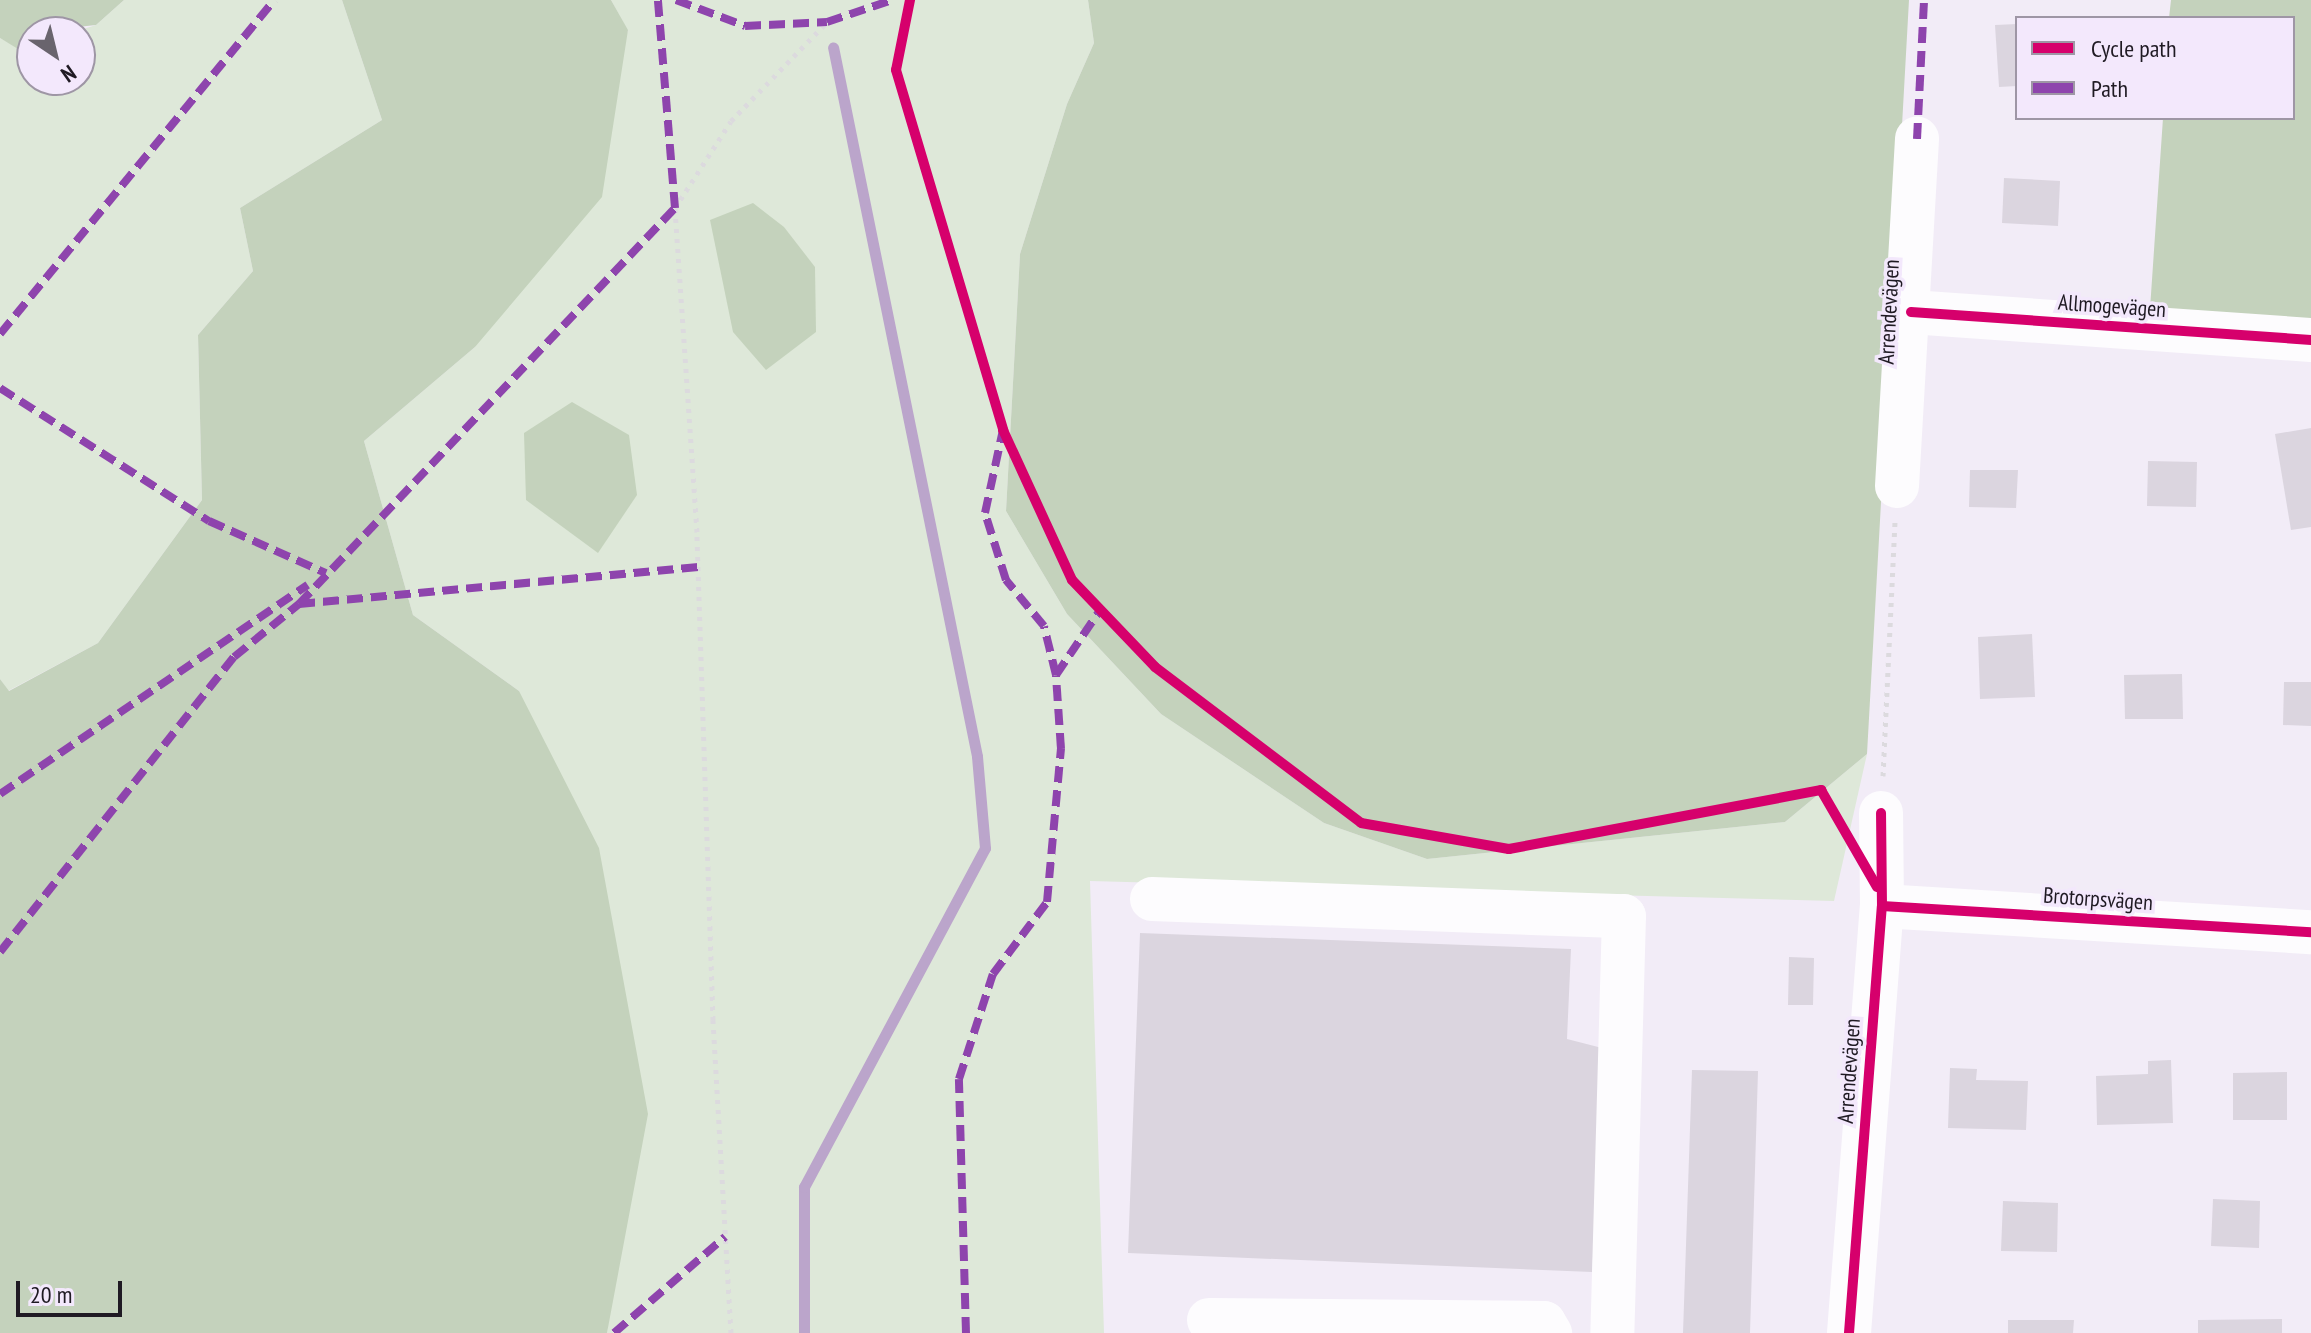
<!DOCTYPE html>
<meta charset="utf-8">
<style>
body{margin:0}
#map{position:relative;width:2311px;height:1333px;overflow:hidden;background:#f2ecf7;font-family:"PT Sans Narrow",sans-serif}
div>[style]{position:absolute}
.green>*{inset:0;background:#dee8d9}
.forest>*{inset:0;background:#c4d2bc}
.stream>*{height:11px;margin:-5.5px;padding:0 5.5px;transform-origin:5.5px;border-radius:5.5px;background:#bba5cb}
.building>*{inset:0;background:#dbd5df}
.path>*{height:5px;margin-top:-2.5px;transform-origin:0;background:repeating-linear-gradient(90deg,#dcdade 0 4px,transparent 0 10px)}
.minor>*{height:44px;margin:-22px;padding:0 22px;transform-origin:22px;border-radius:22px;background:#fdfcfe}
.quiet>*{height:8px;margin-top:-4px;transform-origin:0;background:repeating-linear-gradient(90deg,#8e44ad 0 16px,transparent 0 24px)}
.cycleway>*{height:10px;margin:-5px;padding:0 5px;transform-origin:5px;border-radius:5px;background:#d6006c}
span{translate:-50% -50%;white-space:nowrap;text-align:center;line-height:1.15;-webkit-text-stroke:7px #f3e8fc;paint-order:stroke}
.street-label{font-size:22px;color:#1f1a23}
.legend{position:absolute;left:2015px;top:16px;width:280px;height:104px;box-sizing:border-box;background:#f3e8fc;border:2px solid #9e96a5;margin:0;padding:10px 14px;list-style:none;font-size:24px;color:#1f1a23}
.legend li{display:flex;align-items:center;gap:16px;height:40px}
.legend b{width:40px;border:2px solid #9e96a5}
.north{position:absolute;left:16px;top:16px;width:80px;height:80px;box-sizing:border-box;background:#f3e8fc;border:2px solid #9e96a5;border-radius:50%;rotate:145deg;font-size:22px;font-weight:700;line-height:32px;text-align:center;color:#1f1a23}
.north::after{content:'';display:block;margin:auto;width:28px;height:36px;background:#69646d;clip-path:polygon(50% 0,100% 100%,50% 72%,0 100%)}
.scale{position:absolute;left:16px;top:1281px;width:106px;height:36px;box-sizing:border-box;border:4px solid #1f1a23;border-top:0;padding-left:10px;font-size:24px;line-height:28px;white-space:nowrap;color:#1f1a23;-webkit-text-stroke:6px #f3e8fc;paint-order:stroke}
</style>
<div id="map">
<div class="green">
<div style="clip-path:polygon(124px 0,342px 0,382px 120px,240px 208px,253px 271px,198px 335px,202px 500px,98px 643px,8px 691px,0 679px,0 38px,18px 48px,32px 44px,32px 80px,80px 80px,80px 32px,74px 32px,96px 25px)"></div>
<div style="clip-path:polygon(611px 0,1088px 0,1094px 43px,1067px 104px,1020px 254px,1006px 511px,1067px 614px,1161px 714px,1324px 823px,1427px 859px,1785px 822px,1867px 754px,1834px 901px,1090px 881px,1104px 1333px,607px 1333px,609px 1315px,519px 691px,413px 615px,364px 441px,475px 347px,628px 31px)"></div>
</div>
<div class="forest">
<div style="clip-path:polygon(0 0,124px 0,96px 25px,32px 32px,32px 44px,18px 49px,0 38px)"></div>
<div style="clip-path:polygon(342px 0,611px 0,628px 30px,602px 197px,475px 347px,364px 441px,413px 615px,519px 691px,599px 848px,648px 1114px,607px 1333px,0 1333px,0 679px,9px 691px,98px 643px,202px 500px,198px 335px,253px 271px,240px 208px,382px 120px)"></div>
<div style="clip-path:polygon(1088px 0,1909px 0,1867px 754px,1785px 822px,1427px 859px,1324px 823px,1161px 714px,1067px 614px,1006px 511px,1020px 254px,1067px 104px,1094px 43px)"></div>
<div style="clip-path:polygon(2171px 0,2311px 0,2311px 320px,2150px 309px,2163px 118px,2293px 118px,2293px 18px,2169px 18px)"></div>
<div style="clip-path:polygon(753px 203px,784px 227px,815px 267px,816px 332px,766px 370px,733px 332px,710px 220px)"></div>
<div style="clip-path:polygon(572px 402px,629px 435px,637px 495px,598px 553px,526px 500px,524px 433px)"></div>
</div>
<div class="stream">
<div style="left:804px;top:1333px;width:146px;rotate:-90deg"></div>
<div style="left:804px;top:1187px;width:384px;rotate:-61.9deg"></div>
<div style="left:985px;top:848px;width:92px;rotate:-95deg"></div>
<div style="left:977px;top:756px;width:723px;rotate:-101.48deg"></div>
</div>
<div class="building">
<div style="clip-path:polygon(2017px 24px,2017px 86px,1999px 87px,1995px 25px)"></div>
<div style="clip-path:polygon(2004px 178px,2060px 181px,2058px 226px,2002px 223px)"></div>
<div style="clip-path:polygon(2311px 428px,2311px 527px,2291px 530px,2275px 434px)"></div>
<div style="clip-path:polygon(2148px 461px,2197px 462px,2196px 507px,2147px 506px)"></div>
<div style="clip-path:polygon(1970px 470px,2018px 470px,2016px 508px,1969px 507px)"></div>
<div style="clip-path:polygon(2032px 634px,2035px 697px,1980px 699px,1978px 637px)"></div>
<div style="clip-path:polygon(2182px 674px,2183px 719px,2125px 719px,2124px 675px)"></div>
<div style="clip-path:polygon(2284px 682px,2311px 682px,2311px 726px,2283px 725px)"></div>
<div style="clip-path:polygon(1140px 933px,1571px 949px,1567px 1039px,1606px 1049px,1592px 1272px,1128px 1253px)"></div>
<div style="clip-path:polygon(1789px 957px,1814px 958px,1813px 1005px,1788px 1005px)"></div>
<div style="clip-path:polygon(2171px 1060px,2173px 1123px,2097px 1125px,2096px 1076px,2148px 1074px,2148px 1061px)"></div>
<div style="clip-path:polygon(1950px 1068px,1977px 1069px,1976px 1080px,2028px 1081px,2026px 1130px,1948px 1128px)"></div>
<div style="clip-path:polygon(1692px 1070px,1758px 1071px,1750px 1333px,1683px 1333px)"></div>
<div style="clip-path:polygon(2287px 1072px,2287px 1120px,2233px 1120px,2233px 1073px)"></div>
<div style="clip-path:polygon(2213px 1199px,2260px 1201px,2259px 1248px,2211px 1246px)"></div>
<div style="clip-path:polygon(2003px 1201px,2058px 1203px,2057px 1252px,2001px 1251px)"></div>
<div style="clip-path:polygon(2282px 1319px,2282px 1333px,2198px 1333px,2198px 1320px)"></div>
<div style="clip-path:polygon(2008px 1320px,2074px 1320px,2073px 1333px,2008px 1333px)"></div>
</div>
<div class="path">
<div style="left:1883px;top:776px;width:254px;rotate:-87.3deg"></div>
<div style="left:731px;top:1333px;width:314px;rotate:-93.3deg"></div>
<div style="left:713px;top:1020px;width:488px;rotate:-91.9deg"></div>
<div style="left:697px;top:532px;width:325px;rotate:-93.9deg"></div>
<div style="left:675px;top:208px;width:103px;rotate:-57.2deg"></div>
<div style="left:731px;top:121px;width:138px;rotate:-45.9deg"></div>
</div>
<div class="minor">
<div style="left:1911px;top:312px;width:401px;rotate:4deg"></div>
<div style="left:1897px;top:486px;width:348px;rotate:-86.7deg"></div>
<div style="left:1152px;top:899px;width:472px;rotate:2.1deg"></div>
<div style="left:1624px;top:916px;width:417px;rotate:91.6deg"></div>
<div style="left:1882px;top:906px;width:430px;rotate:3.5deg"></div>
<div style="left:1209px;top:1320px;width:335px;rotate:0.5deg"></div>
<div style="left:1544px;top:1323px;width:12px;rotate:59deg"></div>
<div style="left:1849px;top:1333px;width:428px;rotate:-85.6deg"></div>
<div style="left:1882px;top:906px;width:93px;rotate:-90.6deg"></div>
</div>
<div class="quiet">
<div style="left:676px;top:0;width:74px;rotate:20.6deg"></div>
<div style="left:745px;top:26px;width:82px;rotate:-2.8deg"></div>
<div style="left:827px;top:22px;width:69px;rotate:-18.7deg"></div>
<div style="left:1917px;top:139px;width:139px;rotate:-87.1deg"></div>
<div style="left:0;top:334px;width:432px;rotate:-50.6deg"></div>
<div style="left:0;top:388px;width:248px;rotate:32.5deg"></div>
<div style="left:209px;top:521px;width:128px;rotate:24deg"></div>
<div style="left:299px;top:604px;width:401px;rotate:-5.3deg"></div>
<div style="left:1056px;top:675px;width:78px;rotate:-55.9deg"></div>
<div style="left:0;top:794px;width:372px;rotate:-34.2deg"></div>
<div style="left:0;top:952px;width:377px;rotate:-51.6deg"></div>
<div style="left:234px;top:657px;width:84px;rotate:-39.2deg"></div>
<div style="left:299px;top:604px;width:546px;rotate:-46.48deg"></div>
<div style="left:675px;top:208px;width:209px;rotate:-94.7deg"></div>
<div style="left:614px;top:1333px;width:147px;rotate:-40.9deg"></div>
<div style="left:966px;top:1333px;width:254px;rotate:-91.6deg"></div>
<div style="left:959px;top:1079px;width:110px;rotate:-72.1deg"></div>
<div style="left:993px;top:974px;width:90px;rotate:-53.1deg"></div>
<div style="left:1047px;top:902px;width:154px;rotate:-84.8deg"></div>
<div style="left:1061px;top:749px;width:74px;rotate:-93.9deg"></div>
<div style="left:1056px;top:675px;width:50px;rotate:-103.8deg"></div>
<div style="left:1044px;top:626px;width:60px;rotate:-129.6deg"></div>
<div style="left:1006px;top:580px;width:70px;rotate:-107.4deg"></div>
<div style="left:985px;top:513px;width:85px;rotate:-77.8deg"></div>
</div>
<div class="cycleway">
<div style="left:910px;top:0;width:71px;rotate:101.3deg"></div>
<div style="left:896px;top:70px;width:376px;rotate:73.4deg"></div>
<div style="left:1003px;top:430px;width:165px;rotate:65.3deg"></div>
<div style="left:1072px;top:580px;width:120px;rotate:46.3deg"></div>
<div style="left:1155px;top:667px;width:258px;rotate:37.1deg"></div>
<div style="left:1361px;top:823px;width:150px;rotate:10deg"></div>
<div style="left:1509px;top:849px;width:318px;rotate:-10.7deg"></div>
<div style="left:1821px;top:790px;width:112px;rotate:60deg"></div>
<div style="left:1911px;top:312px;width:401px;rotate:4deg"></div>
<div style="left:1882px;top:906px;width:430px;rotate:3.5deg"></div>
<div style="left:1849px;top:1333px;width:428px;rotate:-85.6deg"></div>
<div style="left:1882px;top:906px;width:93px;rotate:-90.6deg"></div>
</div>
<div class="street-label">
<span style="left:2112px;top:306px;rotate:4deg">Allmogevägen</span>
<span style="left:1889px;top:312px;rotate:-87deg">Arrendevägen</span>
<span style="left:2098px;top:899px;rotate:4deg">Brotorpsvägen</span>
<span style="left:1849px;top:1071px;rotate:-86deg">Arrendevägen</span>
</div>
<ul class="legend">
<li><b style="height:10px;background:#d6006c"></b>Cycle path</li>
<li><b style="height:10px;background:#8e44ad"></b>Path</li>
</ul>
<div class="north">N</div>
<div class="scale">20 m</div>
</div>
